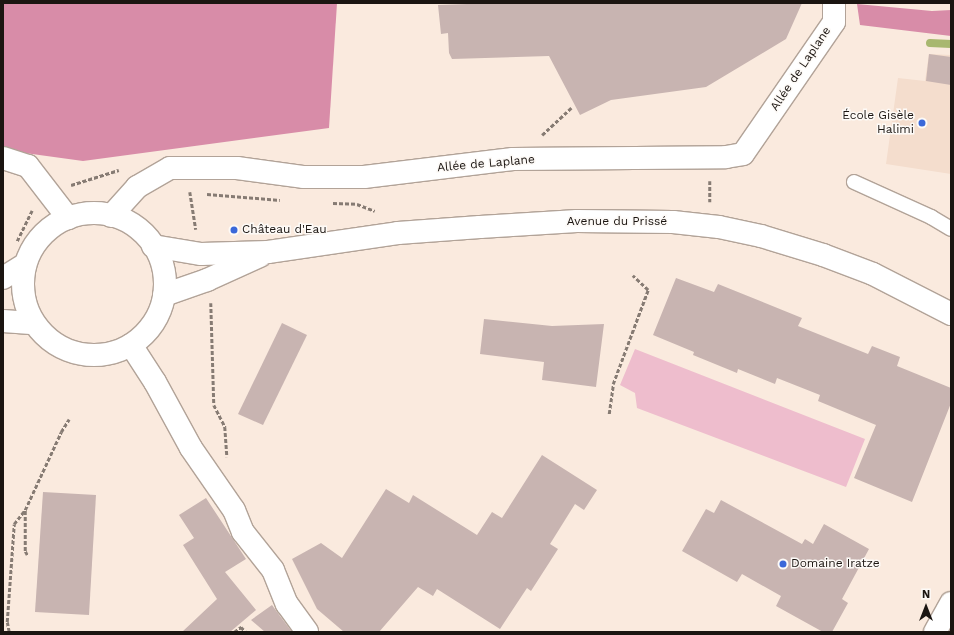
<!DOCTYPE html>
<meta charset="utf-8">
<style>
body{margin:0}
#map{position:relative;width:954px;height:635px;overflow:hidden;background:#faeade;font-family:"Work Sans",sans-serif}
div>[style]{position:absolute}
.built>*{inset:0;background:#f4ddcd}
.green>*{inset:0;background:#eebdcd}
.forest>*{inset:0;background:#d88ca8}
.stream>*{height:8px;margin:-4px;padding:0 4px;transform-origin:4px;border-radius:4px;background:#a8b76f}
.building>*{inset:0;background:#c8b4b1}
.path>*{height:2.5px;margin-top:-1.25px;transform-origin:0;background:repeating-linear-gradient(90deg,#867b73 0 4px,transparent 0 6px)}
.roads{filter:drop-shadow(1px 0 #b2a398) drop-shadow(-1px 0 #b2a398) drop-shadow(0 1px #b2a398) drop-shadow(0 -1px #b2a398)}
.service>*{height:14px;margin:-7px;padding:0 7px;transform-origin:7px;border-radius:7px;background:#fff}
.minor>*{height:22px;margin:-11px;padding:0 11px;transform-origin:11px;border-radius:11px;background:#fff}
.tertiary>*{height:22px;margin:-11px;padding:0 11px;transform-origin:11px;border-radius:11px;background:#fff}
.secondary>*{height:22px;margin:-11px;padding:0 11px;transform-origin:11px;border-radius:11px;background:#fff}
.secondary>.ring{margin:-11px;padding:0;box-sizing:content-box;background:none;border:22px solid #fff;border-radius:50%}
.dots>*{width:11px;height:11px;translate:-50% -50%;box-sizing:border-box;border:2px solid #fdfaf7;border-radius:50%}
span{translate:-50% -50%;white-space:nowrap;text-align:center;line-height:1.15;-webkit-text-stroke:3px #fdfaf7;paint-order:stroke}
.street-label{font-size:12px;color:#1b1511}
.poi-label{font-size:12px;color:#1b1511}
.right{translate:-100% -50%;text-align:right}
.left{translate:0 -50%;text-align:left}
.frame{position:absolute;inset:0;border:4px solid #1b1511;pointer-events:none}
.north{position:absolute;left:906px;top:587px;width:40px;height:40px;-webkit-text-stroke:3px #fdfaf7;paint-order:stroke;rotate:0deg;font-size:11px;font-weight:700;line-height:16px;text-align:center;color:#1b1511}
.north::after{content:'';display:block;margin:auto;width:14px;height:18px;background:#1b1511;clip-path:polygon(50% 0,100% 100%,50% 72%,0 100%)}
</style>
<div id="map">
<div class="built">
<div style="clip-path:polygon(929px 54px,951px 55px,951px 174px,886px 164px,898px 78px,925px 81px)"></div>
</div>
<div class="green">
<div style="clip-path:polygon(635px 349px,865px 439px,846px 487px,637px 408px,635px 393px,620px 385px)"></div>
</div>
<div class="forest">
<div style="clip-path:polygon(3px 3px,337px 3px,329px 128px,83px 161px,3px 150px)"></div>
<div style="clip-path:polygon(857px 4px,932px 11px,951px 10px,951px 36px,860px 25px)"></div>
</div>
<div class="stream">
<div style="left:930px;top:43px;width:21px;rotate:3deg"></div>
</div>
<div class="building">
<div style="clip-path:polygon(496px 3px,802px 3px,786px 39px,706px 87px,611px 100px,580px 115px,549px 56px,452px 59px,449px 53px,448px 33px,441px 34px,438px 5px)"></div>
<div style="clip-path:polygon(929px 54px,951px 57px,951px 85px,926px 81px)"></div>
<div style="clip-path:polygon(676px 278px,714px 292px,718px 284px,802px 318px,798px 326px,868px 354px,872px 346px,900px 357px,897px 366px,951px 388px,951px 403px,912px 502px,854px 478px,876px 425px,818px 401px,820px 395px,777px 378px,775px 384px,738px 369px,737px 373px,693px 355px,694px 352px,653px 335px)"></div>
<div style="clip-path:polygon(484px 319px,552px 326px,604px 324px,596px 387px,542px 380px,544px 362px,480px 354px)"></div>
<div style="clip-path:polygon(282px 323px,307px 335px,263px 425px,238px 414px)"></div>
<div style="clip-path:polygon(542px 455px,597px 490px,584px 510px,575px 504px,550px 544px,558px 549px,531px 591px,527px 588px,500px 629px,437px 589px,433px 596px,418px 587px,379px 632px,344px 632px,317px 609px,292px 559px,321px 543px,342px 558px,386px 489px,409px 503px,413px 495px,477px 535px,492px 512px,502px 518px)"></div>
<div style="clip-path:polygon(43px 492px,96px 495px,89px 615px,35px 612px)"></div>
<div style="clip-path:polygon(206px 498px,246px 559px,225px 572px,256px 610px,230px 632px,182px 632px,217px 599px,183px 545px,194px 538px,179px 515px)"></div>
<div style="clip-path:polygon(721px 500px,802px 544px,805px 539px,813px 544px,824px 524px,869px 549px,842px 599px,848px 603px,832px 632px,823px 632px,776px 606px,781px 596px,742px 574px,737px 582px,682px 551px,706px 509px,714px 513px)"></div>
<div style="clip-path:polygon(272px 605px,280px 616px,292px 632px,265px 632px,251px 620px)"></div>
</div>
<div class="path">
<div style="left:542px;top:135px;width:40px;rotate:-43deg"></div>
<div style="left:710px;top:181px;width:21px;rotate:90deg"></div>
<div style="left:71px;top:185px;width:50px;rotate:-17.4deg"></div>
<div style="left:190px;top:192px;width:38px;rotate:81deg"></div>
<div style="left:207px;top:194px;width:73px;rotate:4.7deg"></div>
<div style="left:333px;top:203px;width:24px;rotate:2deg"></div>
<div style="left:357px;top:204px;width:19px;rotate:21deg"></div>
<div style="left:17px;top:241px;width:34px;rotate:-64deg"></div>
<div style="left:211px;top:303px;width:102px;rotate:88.3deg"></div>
<div style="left:214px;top:405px;width:25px;rotate:63deg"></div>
<div style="left:225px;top:427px;width:30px;rotate:86deg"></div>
<div style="left:609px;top:414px;width:30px;rotate:-82deg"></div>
<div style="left:613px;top:384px;width:100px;rotate:-69.6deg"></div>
<div style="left:648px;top:290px;width:21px;rotate:-137deg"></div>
<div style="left:27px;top:555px;width:4px;rotate:-117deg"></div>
<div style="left:25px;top:551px;width:41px;rotate:-90deg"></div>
<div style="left:25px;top:510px;width:86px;rotate:-65.2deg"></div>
<div style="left:61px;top:432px;width:15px;rotate:-58deg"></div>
<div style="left:9px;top:632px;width:10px;rotate:-101deg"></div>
<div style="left:7px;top:622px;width:98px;rotate:-85.9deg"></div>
<div style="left:14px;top:524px;width:18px;rotate:-52deg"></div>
<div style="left:234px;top:632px;width:9px;rotate:-36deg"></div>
<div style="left:241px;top:627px;width:7px;rotate:45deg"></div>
</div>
<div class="roads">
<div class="service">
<div style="left:854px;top:182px;width:85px;rotate:24.4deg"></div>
<div style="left:931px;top:217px;width:23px;rotate:31deg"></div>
</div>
<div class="minor">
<div style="left:3px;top:158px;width:26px;rotate:18deg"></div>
<div style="left:28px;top:166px;width:66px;rotate:52.4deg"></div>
<div style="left:111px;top:216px;width:39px;rotate:-48deg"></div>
<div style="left:137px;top:187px;width:38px;rotate:-30deg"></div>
<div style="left:170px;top:168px;width:67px"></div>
<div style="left:237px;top:168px;width:68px;rotate:7.7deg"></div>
<div style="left:304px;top:177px;width:60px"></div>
<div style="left:364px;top:177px;width:150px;rotate:-6.9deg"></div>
<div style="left:513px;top:159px;width:213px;rotate:-0.5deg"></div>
<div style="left:726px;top:157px;width:17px;rotate:-10deg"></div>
<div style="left:743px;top:154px;width:160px;rotate:-55.4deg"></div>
<div style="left:834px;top:22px;width:19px;rotate:-90deg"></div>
<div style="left:935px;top:632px;width:33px;rotate:-61deg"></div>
</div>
<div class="tertiary">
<div style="left:131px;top:345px;width:44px;rotate:57deg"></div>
<div style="left:155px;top:382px;width:75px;rotate:61.4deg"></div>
<div style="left:191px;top:448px;width:75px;rotate:55.3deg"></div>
<div style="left:234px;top:510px;width:24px;rotate:68deg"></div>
<div style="left:243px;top:532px;width:48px;rotate:51.7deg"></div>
<div style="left:273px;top:570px;width:37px;rotate:68deg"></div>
<div style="left:287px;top:604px;width:34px;rotate:54deg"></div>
</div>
<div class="secondary">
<div class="ring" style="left:23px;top:213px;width:120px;height:120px"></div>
<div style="left:153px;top:246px;width:49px;rotate:9.5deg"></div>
<div style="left:201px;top:254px;width:67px;rotate:-1.7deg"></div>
<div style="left:268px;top:252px;width:131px;rotate:-8.3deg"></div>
<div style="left:398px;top:233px;width:82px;rotate:-4.2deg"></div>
<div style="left:480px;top:227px;width:97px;rotate:-3.5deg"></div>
<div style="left:577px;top:221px;width:96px;rotate:0.6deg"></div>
<div style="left:673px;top:222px;width:46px;rotate:6.2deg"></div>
<div style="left:719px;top:227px;width:43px;rotate:12.1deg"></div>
<div style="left:761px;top:236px;width:65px;rotate:17deg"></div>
<div style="left:823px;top:255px;width:53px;rotate:20.8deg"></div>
<div style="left:873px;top:274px;width:88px;rotate:27.1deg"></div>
<div style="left:3px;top:278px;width:26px;rotate:-32deg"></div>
<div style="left:164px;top:295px;width:46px;rotate:-19.2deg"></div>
<div style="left:207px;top:280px;width:58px;rotate:-24.4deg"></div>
<div style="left:3px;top:321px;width:31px;rotate:4deg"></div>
</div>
</div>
<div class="dots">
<div style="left:922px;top:123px;background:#3b68d9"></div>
<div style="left:234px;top:230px;background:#3b68d9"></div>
<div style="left:783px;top:564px;background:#3b68d9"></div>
</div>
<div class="street-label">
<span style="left:801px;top:69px;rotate:-56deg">Allée de Laplane</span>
<span style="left:486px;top:164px;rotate:-5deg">Allée de Laplane</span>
<span style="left:617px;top:222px">Avenue du Prissé</span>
</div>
<div class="poi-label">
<span class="right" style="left:914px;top:123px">École Gisèle<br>Halimi</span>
<span class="left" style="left:242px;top:230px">Château d'Eau</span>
<span class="left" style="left:791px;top:564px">Domaine Iratze</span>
</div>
<div class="frame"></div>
<div class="north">N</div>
</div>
